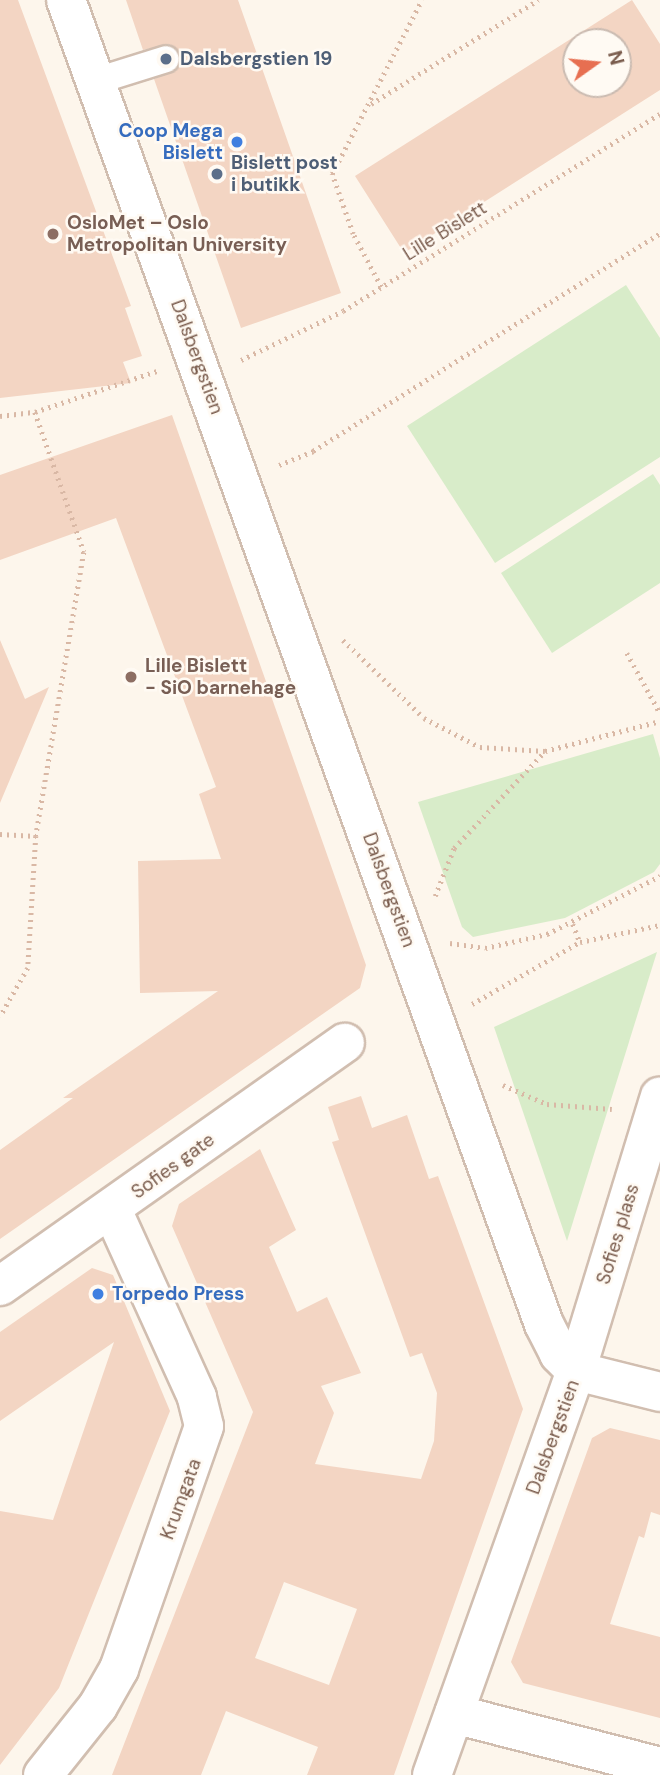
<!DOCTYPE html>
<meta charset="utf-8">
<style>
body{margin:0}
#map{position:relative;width:660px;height:1775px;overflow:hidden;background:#fdf6ec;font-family:"DM Sans",sans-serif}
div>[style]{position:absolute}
.green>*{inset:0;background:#d8ecc9}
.building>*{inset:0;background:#f3d5c3}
.path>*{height:4.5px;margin-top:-2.25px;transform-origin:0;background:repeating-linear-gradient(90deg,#d9b8a5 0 2px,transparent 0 7px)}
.roads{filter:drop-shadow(2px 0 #d1beb0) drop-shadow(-2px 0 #d1beb0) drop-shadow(0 2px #d1beb0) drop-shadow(0 -2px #d1beb0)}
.lane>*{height:26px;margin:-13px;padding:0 13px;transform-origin:13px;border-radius:13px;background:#fff}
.street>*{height:38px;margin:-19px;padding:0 19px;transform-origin:19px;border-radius:19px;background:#fff}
.secondary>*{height:38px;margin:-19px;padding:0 19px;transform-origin:19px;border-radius:19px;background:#fff}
.dots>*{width:19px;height:19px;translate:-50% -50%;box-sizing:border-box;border:4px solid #fffaf3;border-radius:50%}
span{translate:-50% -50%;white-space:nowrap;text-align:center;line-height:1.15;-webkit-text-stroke:5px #fffaf3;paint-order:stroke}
.service-label{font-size:19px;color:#4e5e75;font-weight:700}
.left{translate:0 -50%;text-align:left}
.shop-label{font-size:19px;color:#366cbe;font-weight:700}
.right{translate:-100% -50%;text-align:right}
.education-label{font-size:19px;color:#785e54;font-weight:700}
.street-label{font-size:19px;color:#7a5c4d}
.north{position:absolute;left:562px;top:28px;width:70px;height:70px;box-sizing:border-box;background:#fffaf3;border:2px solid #cabbb1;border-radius:50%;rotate:75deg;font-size:19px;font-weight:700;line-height:28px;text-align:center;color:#7a5c4d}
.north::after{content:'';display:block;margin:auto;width:24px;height:32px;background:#e76f51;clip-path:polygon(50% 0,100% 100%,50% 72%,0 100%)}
</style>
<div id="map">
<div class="green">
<div style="clip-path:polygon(626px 285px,660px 338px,660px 457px,495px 563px,407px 426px)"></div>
<div style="clip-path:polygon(653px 474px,660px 485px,660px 583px,552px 653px,501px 573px)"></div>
<div style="clip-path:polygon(653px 734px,660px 758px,660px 864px,654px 872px,565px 918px,473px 937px,462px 927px,418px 802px)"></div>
<div style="clip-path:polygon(657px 952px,567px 1241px,494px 1027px)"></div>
</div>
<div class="building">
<div style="clip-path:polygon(0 0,18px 0,131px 306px,125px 308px,142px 356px,123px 362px,131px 383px,0 398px)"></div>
<div style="clip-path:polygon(126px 0,238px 0,341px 293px,241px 328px,154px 79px,177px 70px,181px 54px,169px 44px,143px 50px)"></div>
<div style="clip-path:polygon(evenodd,632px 0,660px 44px,660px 90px,404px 253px,355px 176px,632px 0,576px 42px,618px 42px,618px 84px,576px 84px,576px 42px)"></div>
<div style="clip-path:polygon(172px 415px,366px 965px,360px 988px,0 1239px,0 1150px,73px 1098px,63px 1098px,218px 991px,140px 993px,138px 861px,221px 859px,199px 794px,216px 787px,116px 518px,0 560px,0 475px)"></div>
<div style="clip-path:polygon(0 640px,25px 699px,49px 687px,0 803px)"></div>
<div style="clip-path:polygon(evenodd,361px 1096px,372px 1128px,407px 1115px,429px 1179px,438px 1176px,523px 1409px,394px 1775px,307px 1775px,318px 1747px,226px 1711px,201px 1775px,112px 1775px,253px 1412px,172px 1226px,179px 1204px,260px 1149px,296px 1230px,269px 1247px,297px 1312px,327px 1297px,361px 1373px,321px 1386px,334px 1413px,315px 1464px,421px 1479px,434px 1441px,437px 1393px,422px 1353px,410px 1357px,332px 1142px,339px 1140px,328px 1107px,361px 1096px,284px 1582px,357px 1609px,329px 1685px,255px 1658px,284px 1582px)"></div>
<div style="clip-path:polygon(92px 1268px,113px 1275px,170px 1411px,59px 1688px,0 1765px,0 1511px,53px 1520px,114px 1342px,0 1421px,0 1332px)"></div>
<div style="clip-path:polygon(610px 1428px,660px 1440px,660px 1515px,651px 1512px,644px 1538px,639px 1536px,610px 1624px,660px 1637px,660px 1718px,523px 1683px,511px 1662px,592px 1438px)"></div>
</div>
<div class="path">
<div style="left:371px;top:104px;width:197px;rotate:-31.9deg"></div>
<div style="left:381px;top:287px;width:60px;rotate:-117.8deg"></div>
<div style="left:353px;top:234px;width:64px;rotate:-109.3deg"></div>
<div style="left:332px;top:174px;width:196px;rotate:-62.7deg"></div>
<div style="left:241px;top:360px;width:113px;rotate:-25.7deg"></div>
<div style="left:343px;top:311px;width:373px;rotate:-31.9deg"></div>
<div style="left:35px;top:412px;width:148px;rotate:70.7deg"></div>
<div style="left:84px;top:552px;width:288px;rotate:99.6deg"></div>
<div style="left:0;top:416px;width:35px;rotate:-7deg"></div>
<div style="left:35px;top:412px;width:129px;rotate:-18.6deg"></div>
<div style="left:279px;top:465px;width:37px;rotate:-22deg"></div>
<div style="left:313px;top:451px;width:410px;rotate:-32.1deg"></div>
<div style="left:343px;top:640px;width:112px;rotate:43.9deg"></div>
<div style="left:424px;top:718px;width:63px;rotate:27.4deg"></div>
<div style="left:480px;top:747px;width:65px;rotate:3.5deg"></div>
<div style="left:545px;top:751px;width:119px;rotate:-14.6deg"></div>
<div style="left:627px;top:653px;width:68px;rotate:61.2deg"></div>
<div style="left:0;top:834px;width:36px;rotate:3deg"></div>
<div style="left:36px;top:836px;width:132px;rotate:93.5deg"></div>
<div style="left:28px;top:968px;width:56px;rotate:119.7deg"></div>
<div style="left:435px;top:896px;width:52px;rotate:-68.4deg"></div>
<div style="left:454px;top:848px;width:132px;rotate:-46.8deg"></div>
<div style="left:573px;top:924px;width:19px;rotate:69deg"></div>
<div style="left:450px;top:943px;width:35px;rotate:8deg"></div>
<div style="left:485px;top:948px;width:64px;rotate:-12.7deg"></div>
<div style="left:547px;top:934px;width:127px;rotate:-27.2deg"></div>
<div style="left:472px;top:1004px;width:125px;rotate:-29.9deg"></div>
<div style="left:580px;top:942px;width:82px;rotate:-12deg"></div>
<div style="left:503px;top:1085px;width:48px;rotate:23.4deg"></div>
<div style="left:547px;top:1104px;width:65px;rotate:4.4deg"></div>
</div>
<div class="roads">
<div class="lane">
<div style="left:96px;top:81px;width:73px;rotate:-17.4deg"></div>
</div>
<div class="street">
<div style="left:0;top:1286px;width:422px;rotate:-35.2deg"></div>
<div style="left:576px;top:1371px;width:87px;rotate:14deg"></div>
<div style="left:454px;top:1714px;width:213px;rotate:14.4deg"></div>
<div style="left:43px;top:1775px;width:88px;rotate:-51.4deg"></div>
<div style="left:98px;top:1706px;width:43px;rotate:-60.4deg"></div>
<div style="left:119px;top:1669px;width:257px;rotate:-70.7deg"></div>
<div style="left:204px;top:1426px;width:30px;rotate:-104deg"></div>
<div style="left:197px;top:1397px;width:205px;rotate:-114.4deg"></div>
</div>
<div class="secondary">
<div style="left:66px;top:0;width:1408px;rotate:70.15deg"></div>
<div style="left:544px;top:1324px;width:34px;rotate:63deg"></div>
<div style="left:559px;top:1354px;width:24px;rotate:45deg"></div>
<div style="left:432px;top:1775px;width:429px;rotate:-70.4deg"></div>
<div style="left:576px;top:1371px;width:287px;rotate:-73deg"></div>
</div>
</div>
<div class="dots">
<div style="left:166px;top:59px;background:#5c6f8a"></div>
<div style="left:237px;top:142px;background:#3f7fe0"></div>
<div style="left:217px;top:174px;background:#5c6f8a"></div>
<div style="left:53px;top:234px;background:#8d6e63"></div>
<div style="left:131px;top:677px;background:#8d6e63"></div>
<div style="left:98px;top:1294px;background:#3f7fe0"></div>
</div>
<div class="service-label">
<span class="left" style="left:180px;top:59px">Dalsbergstien 19</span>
<span class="left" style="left:231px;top:174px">Bislett post<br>i butikk</span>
</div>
<div class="shop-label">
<span class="right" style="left:223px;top:142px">Coop Mega<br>Bislett</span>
<span class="left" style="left:112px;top:1294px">Torpedo Press</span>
</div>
<div class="education-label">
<span class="left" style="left:67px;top:234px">OsloMet – Oslo<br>Metropolitan University</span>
<span class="left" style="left:145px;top:677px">Lille Bislett<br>- SiO barnehage</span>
</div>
<div class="street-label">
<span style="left:445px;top:231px;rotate:-32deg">Lille Bislett</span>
<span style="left:197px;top:357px;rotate:70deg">Dalsbergstien</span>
<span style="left:389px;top:890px;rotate:70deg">Dalsbergstien</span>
<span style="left:173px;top:1166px;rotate:-36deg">Sofies gate</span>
<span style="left:618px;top:1234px;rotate:-73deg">Sofies plass</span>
<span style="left:553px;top:1437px;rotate:-70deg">Dalsbergstien</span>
<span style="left:181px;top:1499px;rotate:-70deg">Krumgata</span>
</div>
<div class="north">N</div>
</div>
